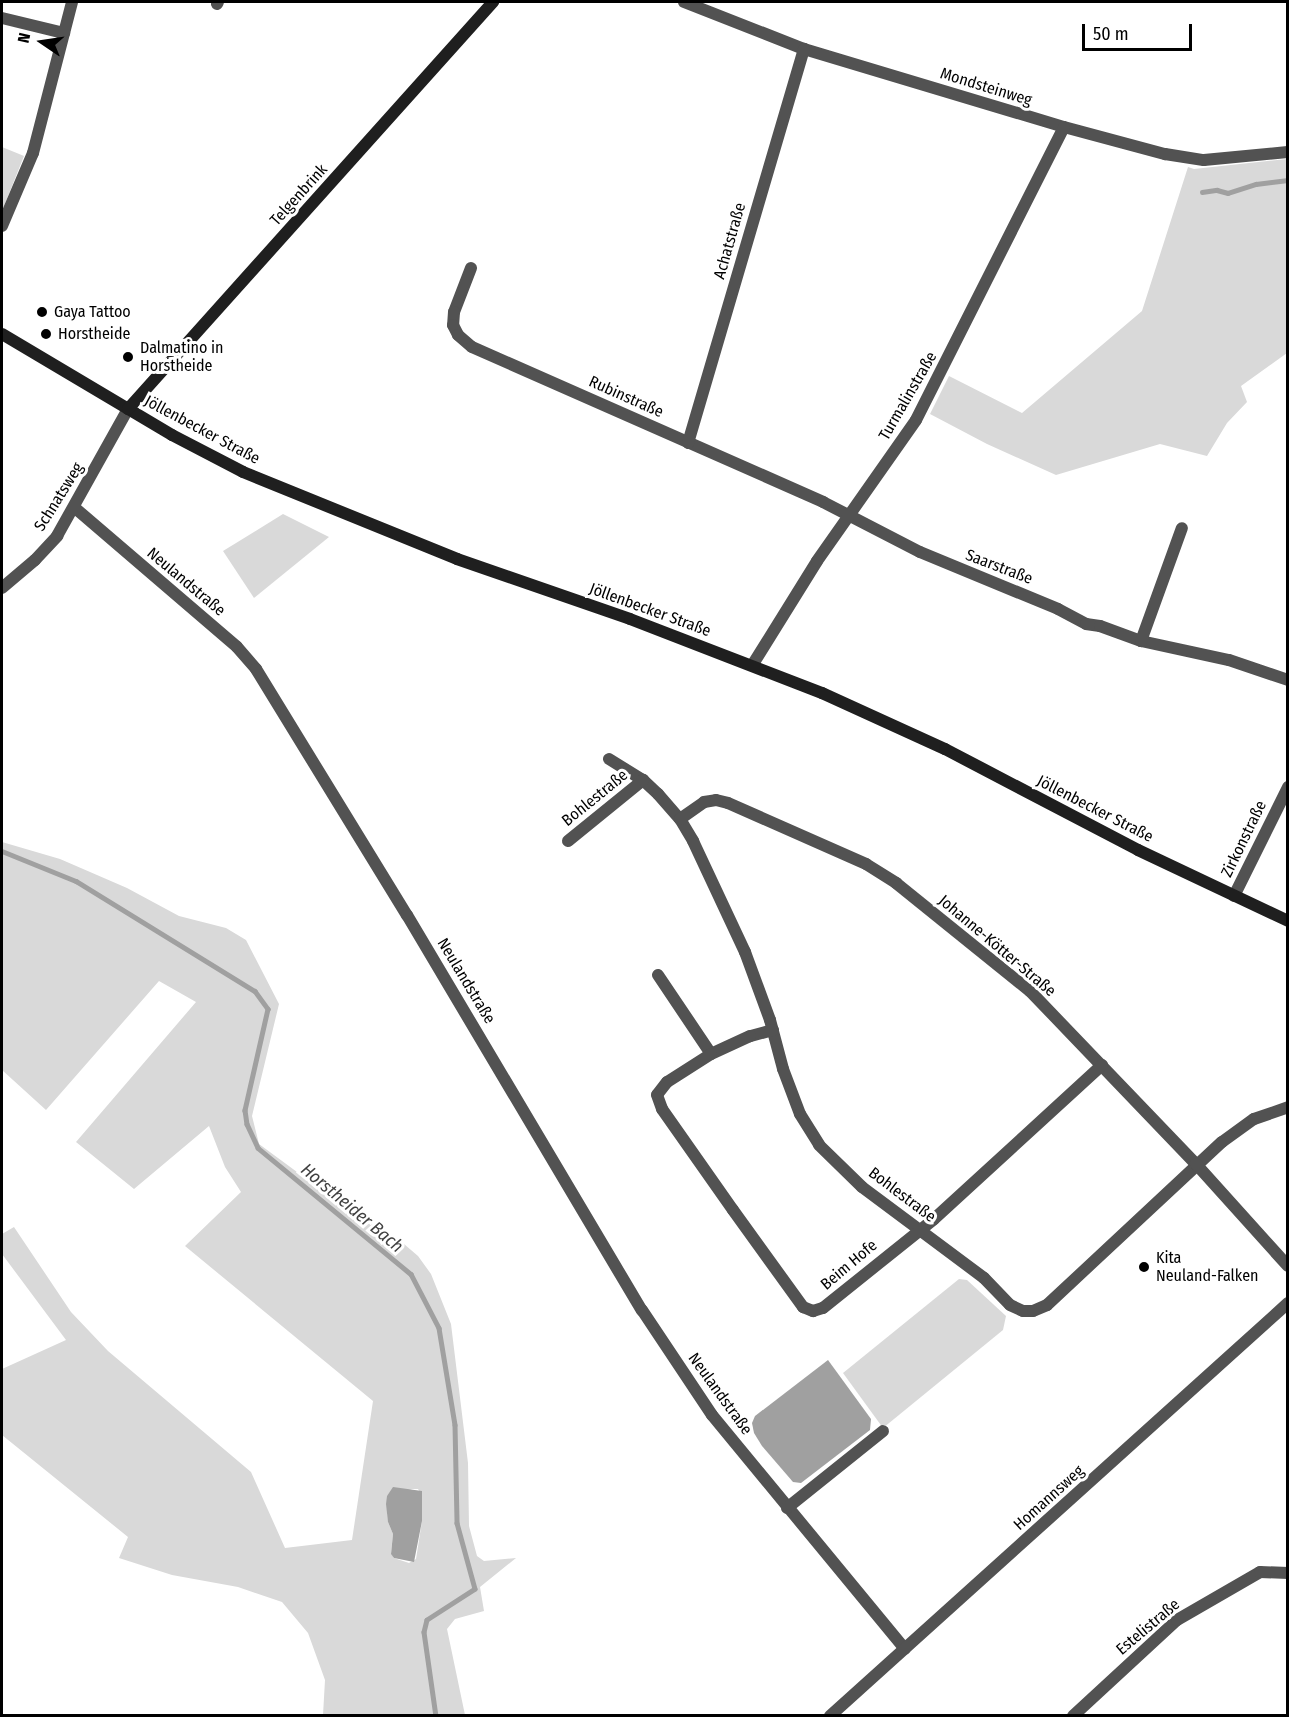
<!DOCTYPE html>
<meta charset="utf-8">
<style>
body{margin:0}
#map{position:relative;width:1289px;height:1717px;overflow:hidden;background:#fff;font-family:"Fira Sans Condensed",sans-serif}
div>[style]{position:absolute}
.green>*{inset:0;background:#d9d9d9}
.water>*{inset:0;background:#a0a0a0}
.stream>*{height:4.5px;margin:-2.25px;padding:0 2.25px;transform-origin:2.25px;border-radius:2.25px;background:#a0a0a0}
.street>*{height:12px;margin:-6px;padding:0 6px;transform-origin:6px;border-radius:6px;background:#525252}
.secondary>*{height:12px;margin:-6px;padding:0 6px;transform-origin:6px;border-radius:6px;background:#1f1f1f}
.dots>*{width:16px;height:16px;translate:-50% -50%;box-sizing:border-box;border:3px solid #fff;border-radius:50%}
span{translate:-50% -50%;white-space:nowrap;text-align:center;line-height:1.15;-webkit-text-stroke:6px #fff;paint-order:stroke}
.street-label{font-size:16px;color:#000}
.poi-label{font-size:16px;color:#000}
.left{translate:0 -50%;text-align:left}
.water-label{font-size:18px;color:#414141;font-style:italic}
.frame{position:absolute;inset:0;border:3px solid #000;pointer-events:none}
.north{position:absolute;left:12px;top:12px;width:60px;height:60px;-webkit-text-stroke:4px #fff;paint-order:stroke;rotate:283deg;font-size:16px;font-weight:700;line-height:24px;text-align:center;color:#000}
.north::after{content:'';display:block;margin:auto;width:21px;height:27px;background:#000;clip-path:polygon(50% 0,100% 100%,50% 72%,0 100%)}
.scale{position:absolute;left:1082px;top:24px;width:110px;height:27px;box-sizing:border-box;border:3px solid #000;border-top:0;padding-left:8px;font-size:18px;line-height:21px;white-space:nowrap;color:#000;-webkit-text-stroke:4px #fff;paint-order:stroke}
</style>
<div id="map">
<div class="green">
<div style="clip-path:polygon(2px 147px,24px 156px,2px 211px)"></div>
<div style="clip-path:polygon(1287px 159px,1287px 353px,1241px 386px,1247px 402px,1227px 423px,1207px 456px,1160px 444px,1056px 475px,987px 444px,930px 414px,949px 376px,1022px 413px,1142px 311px,1188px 167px,1194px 169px)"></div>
<div style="clip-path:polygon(283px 514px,329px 537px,254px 598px,223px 551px)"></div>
<div style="clip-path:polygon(evenodd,2px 842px,60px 859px,127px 888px,179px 916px,226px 928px,246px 940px,279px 1004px,252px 1116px,259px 1144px,354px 1214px,397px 1238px,418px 1256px,431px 1274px,451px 1324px,468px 1463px,469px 1526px,477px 1556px,484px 1561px,516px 1558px,480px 1587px,484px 1611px,455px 1619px,447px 1629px,465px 1715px,323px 1715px,325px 1680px,308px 1633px,282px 1602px,238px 1587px,172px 1575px,119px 1558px,128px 1537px,2px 1435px,2px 1369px,66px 1340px,2px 1254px,2px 1234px,14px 1227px,71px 1312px,108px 1351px,251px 1472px,285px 1548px,352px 1540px,373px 1401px,185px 1246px,241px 1192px,225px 1167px,209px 1126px,134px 1189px,76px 1142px,196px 1002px,159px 981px,46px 1110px,2px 1070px,2px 842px,412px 1489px,418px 1489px,422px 1496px,422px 1521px,416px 1559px,409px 1563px,394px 1558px,391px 1553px,393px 1534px,388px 1522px,387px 1496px,412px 1489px)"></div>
<div style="clip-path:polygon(959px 1279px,967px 1280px,1006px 1316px,1003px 1330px,883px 1428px,843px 1373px)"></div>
</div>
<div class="water">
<div style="clip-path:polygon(828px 1360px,871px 1419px,870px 1430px,801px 1483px,793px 1482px,762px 1446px,754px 1433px,752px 1423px,755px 1416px)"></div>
<div style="clip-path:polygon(393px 1487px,422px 1491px,422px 1521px,414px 1562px,394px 1558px,391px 1554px,393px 1534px,388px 1522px,386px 1504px,387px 1496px)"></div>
</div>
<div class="stream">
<div style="left:1202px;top:192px;width:15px;rotate:-8deg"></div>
<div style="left:1217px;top:190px;width:11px;rotate:15deg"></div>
<div style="left:1228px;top:193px;width:29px;rotate:-18deg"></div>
<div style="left:1256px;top:184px;width:32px;rotate:-7deg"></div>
<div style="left:2px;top:851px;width:80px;rotate:22.1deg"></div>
<div style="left:76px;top:881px;width:210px;rotate:31.6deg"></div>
<div style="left:255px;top:991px;width:22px;rotate:54deg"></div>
<div style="left:268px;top:1009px;width:104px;rotate:102.8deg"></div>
<div style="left:245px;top:1110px;width:14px;rotate:82deg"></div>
<div style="left:247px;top:1124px;width:26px;rotate:65deg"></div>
<div style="left:258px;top:1148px;width:198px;rotate:39.5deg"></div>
<div style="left:411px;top:1274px;width:61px;rotate:62.6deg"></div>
<div style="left:439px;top:1328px;width:98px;rotate:80.6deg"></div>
<div style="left:455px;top:1425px;width:98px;rotate:88.8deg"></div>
<div style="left:457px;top:1523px;width:68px;rotate:74.7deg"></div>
<div style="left:475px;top:1589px;width:57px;rotate:147.1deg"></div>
<div style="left:427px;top:1620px;width:12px;rotate:104deg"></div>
<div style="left:424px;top:1632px;width:85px;rotate:81.9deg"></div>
</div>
<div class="street">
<div style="left:684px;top:2px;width:129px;rotate:21.4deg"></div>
<div style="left:804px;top:49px;width:271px;rotate:16.7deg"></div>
<div style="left:1064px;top:127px;width:105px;rotate:15deg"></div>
<div style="left:1165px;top:154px;width:39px;rotate:9deg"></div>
<div style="left:1204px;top:160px;width:84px;rotate:-5.4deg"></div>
<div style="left:217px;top:4px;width:2px;rotate:-63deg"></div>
<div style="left:2px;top:18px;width:64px;rotate:13.6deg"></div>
<div style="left:2px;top:226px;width:79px;rotate:-67deg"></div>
<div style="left:33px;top:153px;width:156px;rotate:-75.5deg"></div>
<div style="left:471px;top:268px;width:47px;rotate:111.1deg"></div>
<div style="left:454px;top:312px;width:13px;rotate:94deg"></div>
<div style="left:453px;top:325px;width:11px;rotate:63deg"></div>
<div style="left:458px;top:335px;width:18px;rotate:41deg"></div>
<div style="left:472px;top:347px;width:384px;rotate:23.8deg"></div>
<div style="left:823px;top:502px;width:109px;rotate:27.3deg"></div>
<div style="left:920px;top:552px;width:149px;rotate:22.4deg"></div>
<div style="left:1058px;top:609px;width:32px;rotate:28deg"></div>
<div style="left:1086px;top:624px;width:14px;rotate:8deg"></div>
<div style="left:1100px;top:626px;width:44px;rotate:20.1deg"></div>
<div style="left:1141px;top:641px;width:90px;rotate:12.2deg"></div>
<div style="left:1229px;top:660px;width:62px;rotate:18.7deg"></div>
<div style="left:688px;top:443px;width:411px;rotate:-73.6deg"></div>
<div style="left:75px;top:508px;width:213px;rotate:40.6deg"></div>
<div style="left:237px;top:647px;width:29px;rotate:49deg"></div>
<div style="left:256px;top:669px;width:289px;rotate:58.5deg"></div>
<div style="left:407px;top:915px;width:460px;rotate:59.3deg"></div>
<div style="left:642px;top:1310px;width:126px;rotate:56.3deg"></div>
<div style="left:712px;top:1415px;width:303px;rotate:50.5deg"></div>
<div style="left:2px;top:588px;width:43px;rotate:-40.3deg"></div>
<div style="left:35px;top:560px;width:33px;rotate:-47deg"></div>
<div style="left:57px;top:536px;width:145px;rotate:-60.8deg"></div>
<div style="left:1141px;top:641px;width:120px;rotate:-70.1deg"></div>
<div style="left:753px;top:664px;width:121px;rotate:-58.1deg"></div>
<div style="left:817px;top:561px;width:172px;rotate:-54.9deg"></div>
<div style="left:916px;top:420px;width:328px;rotate:-63.2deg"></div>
<div style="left:609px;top:759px;width:40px;rotate:32deg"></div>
<div style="left:643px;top:780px;width:21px;rotate:43deg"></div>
<div style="left:658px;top:794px;width:33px;rotate:49deg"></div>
<div style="left:680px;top:819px;width:26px;rotate:59deg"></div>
<div style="left:693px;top:841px;width:123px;rotate:64.9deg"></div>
<div style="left:745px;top:952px;width:72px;rotate:69.8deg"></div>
<div style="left:770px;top:1020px;width:51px;rotate:75.1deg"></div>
<div style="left:783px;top:1069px;width:48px;rotate:69.3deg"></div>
<div style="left:800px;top:1114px;width:36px;rotate:58deg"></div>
<div style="left:819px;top:1145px;width:60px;rotate:44.3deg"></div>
<div style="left:862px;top:1187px;width:152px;rotate:36.7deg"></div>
<div style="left:984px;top:1278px;width:37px;rotate:46deg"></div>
<div style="left:1010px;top:1305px;width:14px;rotate:25deg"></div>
<div style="left:1023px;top:1311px;width:10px"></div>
<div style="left:1033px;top:1311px;width:15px;rotate:-23deg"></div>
<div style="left:1047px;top:1305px;width:239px;rotate:-43deg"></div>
<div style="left:1222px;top:1142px;width:39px;rotate:-36deg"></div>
<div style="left:1254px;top:1119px;width:36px;rotate:-19deg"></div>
<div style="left:680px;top:819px;width:29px;rotate:-35deg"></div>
<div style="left:704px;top:802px;width:12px;rotate:-9deg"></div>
<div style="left:716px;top:800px;width:12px;rotate:14deg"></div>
<div style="left:728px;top:803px;width:151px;rotate:23.8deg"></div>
<div style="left:866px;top:864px;width:36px;rotate:32deg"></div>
<div style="left:896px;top:883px;width:172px;rotate:38.9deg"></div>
<div style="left:1030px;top:991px;width:240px;rotate:46.2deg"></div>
<div style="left:1196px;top:1164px;width:137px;rotate:48deg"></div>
<div style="left:568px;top:841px;width:97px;rotate:-39.1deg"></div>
<div style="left:1234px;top:896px;width:122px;rotate:-63.6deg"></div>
<div style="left:658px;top:975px;width:95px;rotate:56.1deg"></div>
<div style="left:773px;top:1030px;width:24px;rotate:165deg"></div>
<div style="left:750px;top:1036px;width:43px;rotate:155.2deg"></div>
<div style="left:711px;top:1054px;width:52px;rotate:147.5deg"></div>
<div style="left:667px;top:1082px;width:16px;rotate:128deg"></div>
<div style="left:657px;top:1095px;width:15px;rotate:70deg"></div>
<div style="left:662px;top:1109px;width:123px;rotate:54.9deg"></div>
<div style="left:733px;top:1210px;width:120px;rotate:54.2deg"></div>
<div style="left:803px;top:1307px;width:11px;rotate:22deg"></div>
<div style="left:813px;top:1311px;width:10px;rotate:-17deg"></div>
<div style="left:823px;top:1308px;width:142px;rotate:-38.7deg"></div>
<div style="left:934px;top:1219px;width:228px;rotate:-42.5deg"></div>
<div style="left:787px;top:1508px;width:123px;rotate:-38.7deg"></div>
<div style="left:830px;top:1716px;width:617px;rotate:-42.04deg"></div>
<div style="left:1073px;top:1716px;width:142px;rotate:-42.7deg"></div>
<div style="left:1177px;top:1620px;width:96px;rotate:-30deg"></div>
<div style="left:1260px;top:1572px;width:28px;rotate:2deg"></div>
</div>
<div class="secondary">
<div style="left:2px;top:334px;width:198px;rotate:30.7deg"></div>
<div style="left:172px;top:435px;width:80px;rotate:27.5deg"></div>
<div style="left:243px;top:472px;width:231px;rotate:22.1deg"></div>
<div style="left:457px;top:559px;width:183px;rotate:19.1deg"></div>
<div style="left:630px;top:619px;width:206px;rotate:21.1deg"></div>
<div style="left:822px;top:693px;width:135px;rotate:24.5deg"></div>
<div style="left:945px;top:749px;width:218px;rotate:27.6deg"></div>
<div style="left:1138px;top:850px;width:166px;rotate:25.3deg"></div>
<div style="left:128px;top:409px;width:547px;rotate:-48.11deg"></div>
</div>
<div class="dots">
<div style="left:42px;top:312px;background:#000"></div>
<div style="left:46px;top:334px;background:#000"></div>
<div style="left:128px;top:357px;background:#000"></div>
<div style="left:1144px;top:1267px;background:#000"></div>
</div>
<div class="street-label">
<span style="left:986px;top:87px;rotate:17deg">Mondsteinweg</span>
<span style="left:299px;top:195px;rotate:-48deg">Telgenbrink</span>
<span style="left:730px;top:241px;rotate:-74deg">Achatstraße</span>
<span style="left:908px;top:396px;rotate:-60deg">Turmalinstraße</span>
<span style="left:626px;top:397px;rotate:24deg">Rubinstraße</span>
<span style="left:202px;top:430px;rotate:28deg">Jöllenbecker Straße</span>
<span style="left:59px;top:497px;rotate:-58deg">Schnatsweg</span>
<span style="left:999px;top:567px;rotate:21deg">Saarstraße</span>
<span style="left:186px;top:582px;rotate:40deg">Neulandstraße</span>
<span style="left:650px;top:610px;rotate:20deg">Jöllenbecker Straße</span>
<span style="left:595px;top:798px;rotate:-39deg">Bohlestraße</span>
<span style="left:1095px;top:809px;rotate:27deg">Jöllenbecker Straße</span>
<span style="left:1244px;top:839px;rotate:-64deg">Zirkonstraße</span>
<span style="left:997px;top:946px;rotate:40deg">Johanne-Kötter-Straße</span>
<span style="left:466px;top:981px;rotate:59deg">Neulandstraße</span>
<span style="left:902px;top:1195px;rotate:37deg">Bohlestraße</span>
<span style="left:849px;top:1265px;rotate:-40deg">Beim Hofe</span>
<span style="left:720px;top:1394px;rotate:54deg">Neulandstraße</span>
<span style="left:1049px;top:1498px;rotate:-42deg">Homannsweg</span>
<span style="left:1148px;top:1627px;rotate:-40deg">Estelistraße</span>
</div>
<div class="poi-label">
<span class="left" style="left:54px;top:312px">Gaya Tattoo</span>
<span class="left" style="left:58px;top:334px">Horstheide</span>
<span class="left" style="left:140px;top:357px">Dalmatino in<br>Horstheide</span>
<span class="left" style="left:1156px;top:1267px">Kita<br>Neuland-Falken</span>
</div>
<div class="water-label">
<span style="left:352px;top:1208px;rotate:40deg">Horstheider Bach</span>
</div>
<div class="frame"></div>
<div class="north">N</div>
<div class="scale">50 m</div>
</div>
